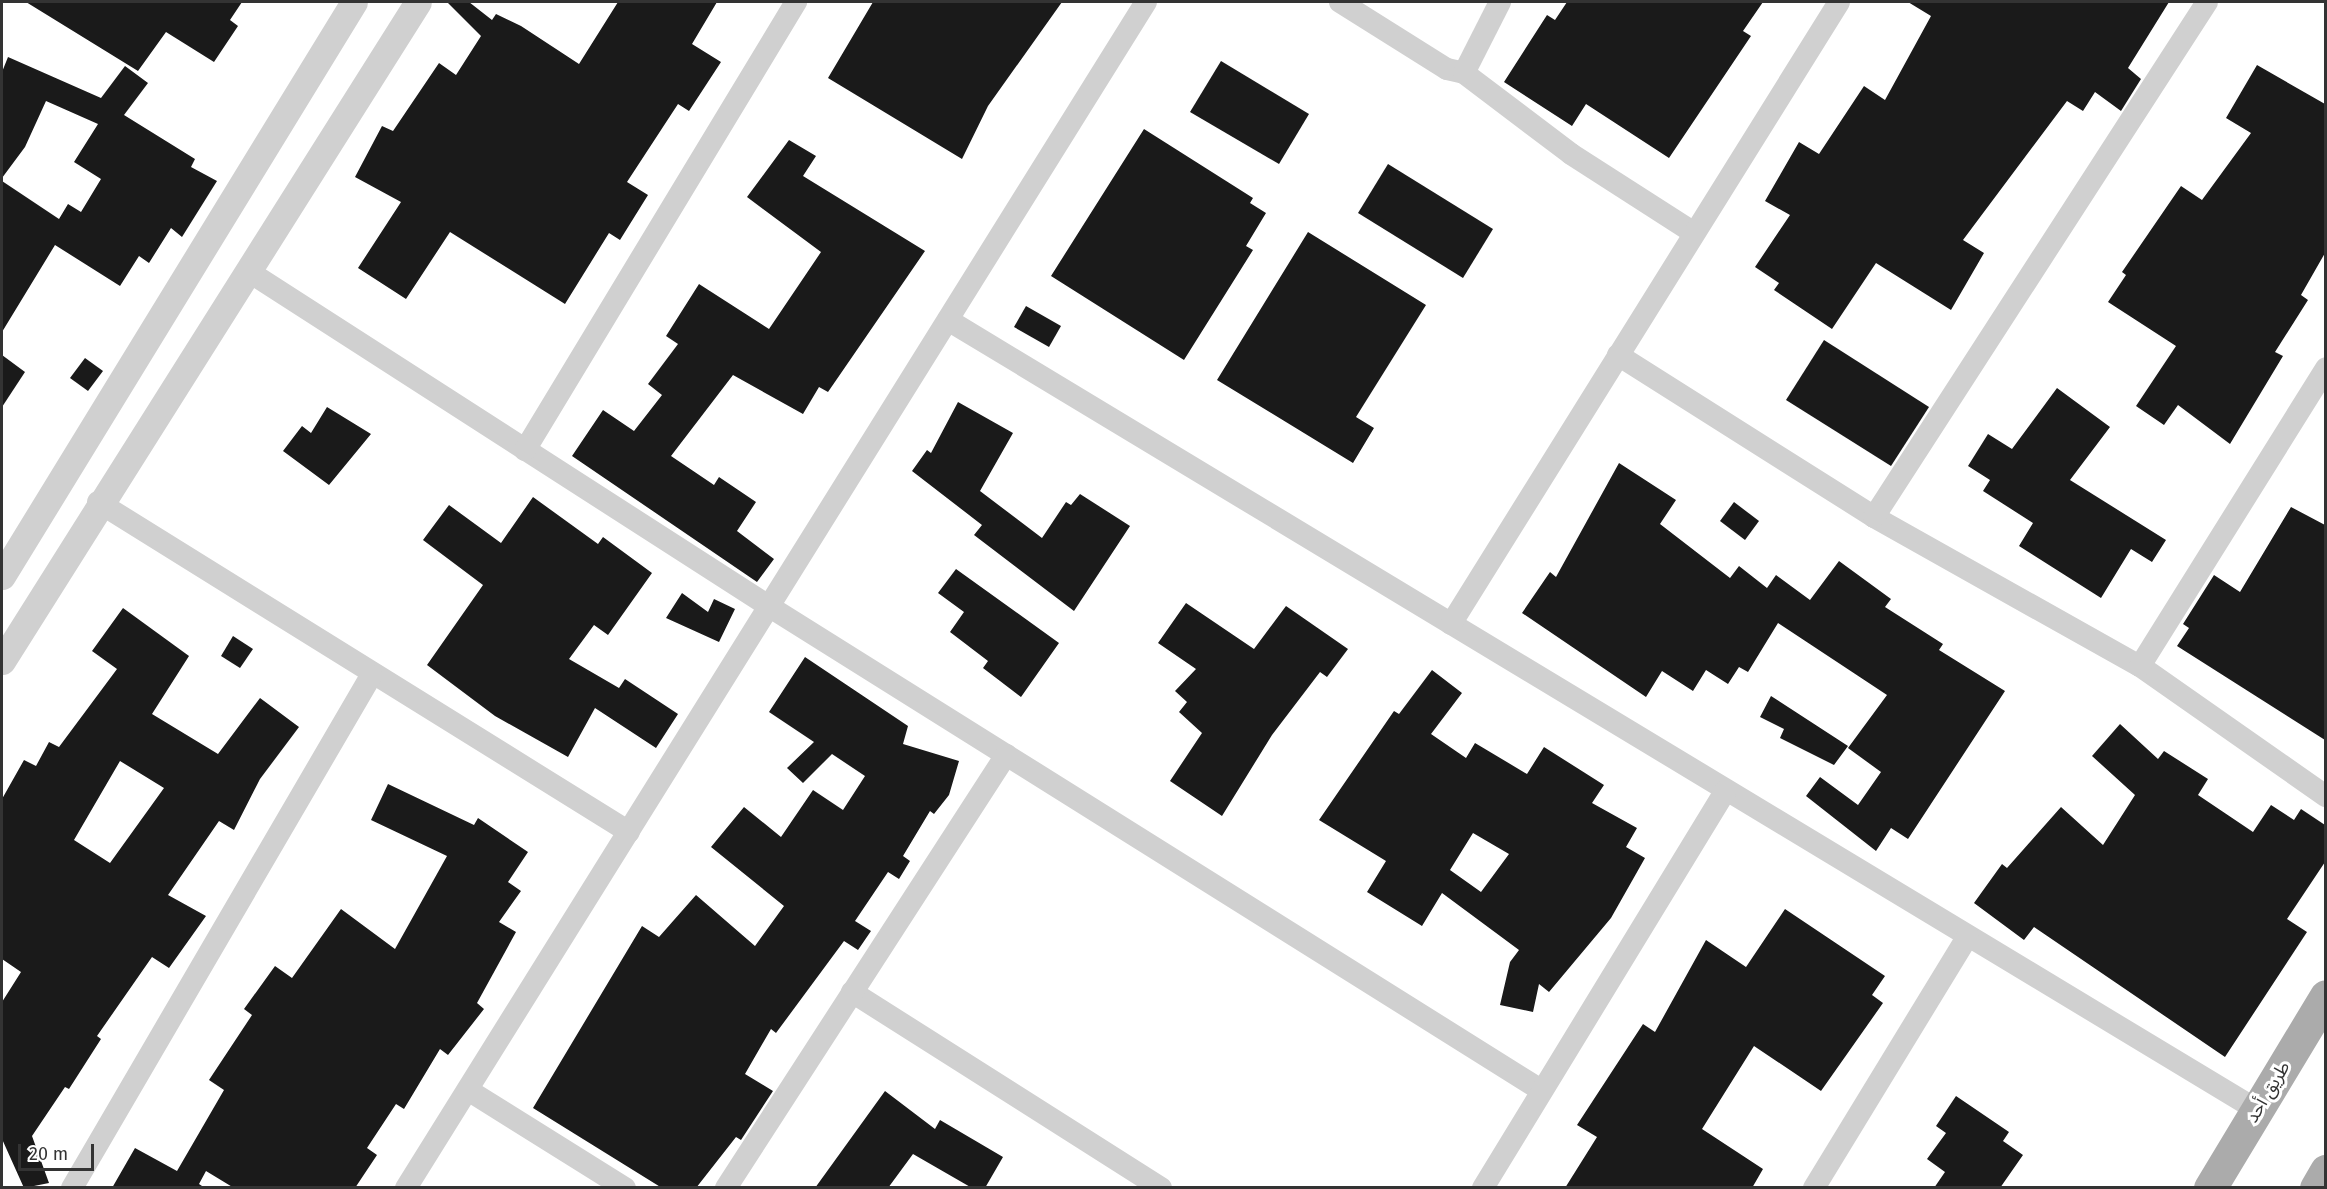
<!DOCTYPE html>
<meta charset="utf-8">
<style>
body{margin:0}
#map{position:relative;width:2327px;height:1189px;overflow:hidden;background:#fff;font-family:"Fira Sans","Noto Sans Arabic",sans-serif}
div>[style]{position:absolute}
.building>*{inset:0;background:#1a1a1a}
.minor>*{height:22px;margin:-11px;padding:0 11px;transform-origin:11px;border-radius:11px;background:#d0d0d0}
.tertiary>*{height:27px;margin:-13.5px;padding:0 13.5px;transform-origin:13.5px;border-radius:13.5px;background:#d0d0d0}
.primary>*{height:33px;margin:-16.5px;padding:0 16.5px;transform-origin:16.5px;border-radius:16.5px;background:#ababab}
span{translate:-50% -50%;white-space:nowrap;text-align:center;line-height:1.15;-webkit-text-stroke:6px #fff;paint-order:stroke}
.street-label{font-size:18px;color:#333}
.frame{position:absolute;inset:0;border:3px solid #333;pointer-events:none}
.scale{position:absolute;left:18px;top:1144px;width:76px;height:27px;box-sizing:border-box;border:3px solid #333;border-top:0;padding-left:8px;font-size:18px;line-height:21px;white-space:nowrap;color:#333;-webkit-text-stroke:4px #fff;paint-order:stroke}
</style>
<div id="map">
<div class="building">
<div style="clip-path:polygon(26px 2px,242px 2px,230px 20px,238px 26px,214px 62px,166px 32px,138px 71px)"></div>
<div style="clip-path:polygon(447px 2px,469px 2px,492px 20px,496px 14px,521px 26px,579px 64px,618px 2px,717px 2px,692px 44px,721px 62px,689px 111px,678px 104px,627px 182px,648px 195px,620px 240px,609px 233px,565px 304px,450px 232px,406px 299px,358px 268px,401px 202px,355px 177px,382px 126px,393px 131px,439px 63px,456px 75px,481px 36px)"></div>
<div style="clip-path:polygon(873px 2px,1062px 2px,988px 106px,962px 159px,828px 78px)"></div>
<div style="clip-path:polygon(1567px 2px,1763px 2px,1743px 31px,1751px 36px,1669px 158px,1586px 104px,1572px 126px,1504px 82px,1547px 15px,1555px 20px)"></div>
<div style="clip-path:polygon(1908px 2px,2169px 2px,2128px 68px,2141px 79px,2121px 111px,2095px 92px,2083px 111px,2067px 101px,1963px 240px,1984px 253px,1951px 310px,1876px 263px,1832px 329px,1774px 290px,1779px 283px,1755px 267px,1790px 215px,1765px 201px,1799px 142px,1819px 154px,1864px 86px,1885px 100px,1931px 16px)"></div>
<div style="clip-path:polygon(8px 57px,101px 98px,125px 66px,148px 83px,124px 115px,195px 159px,191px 167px,217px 181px,182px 237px,171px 228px,149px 263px,139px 256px,120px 286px,55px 245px,2px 332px,2px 181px,59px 219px,68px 204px,81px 212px,101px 179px,74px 162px,98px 124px,46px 101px,25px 147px,2px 178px,2px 72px)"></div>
<div style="clip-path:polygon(1221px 61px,1309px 114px,1279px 164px,1190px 112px)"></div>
<div style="clip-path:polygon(2257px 65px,2325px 104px,2325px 253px,2301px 295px,2308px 300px,2275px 352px,2283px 356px,2230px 444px,2178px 405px,2164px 425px,2136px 406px,2176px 346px,2108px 302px,2126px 275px,2122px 272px,2181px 186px,2202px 200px,2251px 133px,2226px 118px)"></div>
<div style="clip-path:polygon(1144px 129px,1253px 198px,1250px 203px,1266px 213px,1246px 246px,1253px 250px,1184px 360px,1051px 276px)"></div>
<div style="clip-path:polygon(789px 140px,816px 156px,803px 176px,925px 251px,828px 392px,819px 387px,803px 414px,733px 375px,671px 456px,714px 485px,719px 477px,756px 502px,737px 531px,774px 559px,757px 582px,572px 456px,603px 410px,634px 431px,662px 395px,648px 384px,678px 344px,666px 336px,699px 284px,769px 329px,821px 252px,747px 197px)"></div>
<div style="clip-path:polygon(1388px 164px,1493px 229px,1463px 278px,1358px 213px)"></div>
<div style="clip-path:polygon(1308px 232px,1426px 305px,1356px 417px,1374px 428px,1353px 463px,1217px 380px)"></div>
<div style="clip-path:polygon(1026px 306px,1061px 326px,1049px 347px,1014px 327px)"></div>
<div style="clip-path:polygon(1824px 340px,1929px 407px,1891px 466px,1786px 400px)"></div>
<div style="clip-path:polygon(2px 355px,25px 372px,2px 407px)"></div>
<div style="clip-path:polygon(85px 358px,103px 371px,88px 391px,70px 378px)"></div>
<div style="clip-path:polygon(2057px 388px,2110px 427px,2070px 480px,2166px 540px,2152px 562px,2131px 549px,2101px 598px,2019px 546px,2033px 523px,1983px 491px,1990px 480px,1968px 466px,1988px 434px,2012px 449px)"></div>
<div style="clip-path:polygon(958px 402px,1013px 433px,980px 491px,1042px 538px,1066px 502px,1071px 505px,1080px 494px,1130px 526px,1074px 611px,974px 535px,982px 525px,912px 471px,927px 450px,931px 453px)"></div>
<div style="clip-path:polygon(327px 407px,371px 434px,329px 485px,283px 451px,302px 426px,311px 433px)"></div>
<div style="clip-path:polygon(1619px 463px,1676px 500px,1660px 524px,1730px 578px,1739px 566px,1767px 588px,1776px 575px,1810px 600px,1839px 561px,1891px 599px,1885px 607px,1943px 644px,1939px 650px,2005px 691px,1908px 839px,1891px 828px,1876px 851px,1806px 796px,1820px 777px,1858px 805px,1881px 772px,1848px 748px,1887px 695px,1778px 623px,1748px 672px,1739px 667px,1728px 684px,1706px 670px,1693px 691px,1662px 671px,1646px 697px,1522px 613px,1550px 572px,1556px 577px)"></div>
<div style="clip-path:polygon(533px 497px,598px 544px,603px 537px,652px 573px,608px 635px,594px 625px,569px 659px,619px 688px,625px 679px,678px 714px,656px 748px,595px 708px,568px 757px,495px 716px,427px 665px,483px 585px,423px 540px,449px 505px,501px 543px)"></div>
<div style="clip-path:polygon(1734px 502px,1759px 521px,1745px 540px,1720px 521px)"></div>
<div style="clip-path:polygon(2291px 507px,2325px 525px,2325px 740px,2177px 646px,2189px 628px,2183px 624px,2214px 575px,2240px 592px)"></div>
<div style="clip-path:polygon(956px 569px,1059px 643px,1021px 697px,983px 668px,988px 661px,950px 632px,964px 612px,938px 593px)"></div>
<div style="clip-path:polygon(682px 593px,708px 612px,714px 599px,735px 609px,719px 642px,666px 618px)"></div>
<div style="clip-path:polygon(1186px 603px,1254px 649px,1286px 606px,1348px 649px,1327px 677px,1320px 672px,1272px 735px,1222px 816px,1170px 781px,1202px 733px,1179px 712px,1187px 702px,1175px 691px,1196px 669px,1158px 643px)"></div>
<div style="clip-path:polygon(evenodd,123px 608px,189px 656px,152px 714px,218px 754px,260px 698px,299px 727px,260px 779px,234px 830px,219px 821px,168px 895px,206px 916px,169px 968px,152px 957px,97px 1036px,101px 1039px,69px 1089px,65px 1087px,32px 1136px,49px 1183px,24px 1188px,2px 1139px,2px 1002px,21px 972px,2px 959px,2px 799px,24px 760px,36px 766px,49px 742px,59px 747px,117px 669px,92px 651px,123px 608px,120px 761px,164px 788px,110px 863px,74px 840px,120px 761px)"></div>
<div style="clip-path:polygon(233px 636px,253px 649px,240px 668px,221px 656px)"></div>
<div style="clip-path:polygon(805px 657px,908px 726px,903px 744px,959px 761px,949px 795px,934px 814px,930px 811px,903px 856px,910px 861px,899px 879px,888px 872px,855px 921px,871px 931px,858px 950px,844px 941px,776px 1033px,771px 1029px,745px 1074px,773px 1091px,741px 1140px,736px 1137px,696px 1188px,662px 1188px,533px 1108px,642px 926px,659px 937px,696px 895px,755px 946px,784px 906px,711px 847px,744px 807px,781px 837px,813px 790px,843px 810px,865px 776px,832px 754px,803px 783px,787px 768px,814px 742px,769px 712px)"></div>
<div style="clip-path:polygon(evenodd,1432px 670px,1462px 693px,1431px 734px,1466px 758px,1475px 743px,1527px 774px,1544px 747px,1604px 785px,1592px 803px,1637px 828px,1626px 847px,1645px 858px,1611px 918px,1549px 992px,1539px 984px,1533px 1012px,1500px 1005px,1510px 962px,1519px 950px,1442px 893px,1422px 926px,1367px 892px,1386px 861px,1319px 820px,1394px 711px,1399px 714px,1432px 670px,1473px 833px,1509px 854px,1481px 892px,1450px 870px,1473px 833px)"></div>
<div style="clip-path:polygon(1771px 696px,1848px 746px,1834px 765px,1780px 738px,1784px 729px,1760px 717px)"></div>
<div style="clip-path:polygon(2120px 724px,2158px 759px,2164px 751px,2208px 779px,2198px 795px,2253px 832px,2271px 805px,2294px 820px,2301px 809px,2325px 825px,2325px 862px,2287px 919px,2307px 932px,2225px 1057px,2034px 927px,2024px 940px,1974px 903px,2002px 864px,2007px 868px,2061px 807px,2103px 845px,2135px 795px,2092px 756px)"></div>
<div style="clip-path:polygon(388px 784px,474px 825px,478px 818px,528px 852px,508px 882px,521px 891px,499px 922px,516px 932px,477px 1003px,484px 1009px,448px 1055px,440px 1049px,404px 1109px,396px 1104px,367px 1148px,377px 1155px,355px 1188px,234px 1188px,206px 1171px,199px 1184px,205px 1188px,112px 1188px,135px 1148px,177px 1171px,224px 1090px,209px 1080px,252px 1015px,244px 1009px,275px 966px,292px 978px,341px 909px,395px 949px,447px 856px,371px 820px)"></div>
<div style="clip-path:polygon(1785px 909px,1885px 976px,1872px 995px,1883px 1003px,1821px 1091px,1754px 1046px,1702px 1129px,1763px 1169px,1752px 1188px,1565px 1188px,1597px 1137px,1577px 1125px,1643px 1024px,1655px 1032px,1706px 940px,1746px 967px)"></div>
<div style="clip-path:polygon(885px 1091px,935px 1129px,940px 1120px,1003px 1157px,985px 1188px,972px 1188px,913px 1154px,888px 1188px,815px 1188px)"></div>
<div style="clip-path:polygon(1956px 1096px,2009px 1132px,2003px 1141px,2023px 1155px,2000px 1188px,1934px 1188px,1945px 1172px,1927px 1159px,1946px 1133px,1936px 1126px)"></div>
</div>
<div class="minor">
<div style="left:1340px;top:2px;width:126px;rotate:32.1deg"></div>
<div style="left:1447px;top:69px;width:17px;rotate:13deg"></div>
<div style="left:1464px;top:73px;width:134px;rotate:37.1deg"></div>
<div style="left:1571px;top:154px;width:146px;rotate:32.7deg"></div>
<div style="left:1464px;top:73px;width:80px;rotate:-63.1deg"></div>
<div style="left:251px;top:273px;width:617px;rotate:32.76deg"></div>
<div style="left:770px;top:607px;width:910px;rotate:32.07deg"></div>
<div style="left:948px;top:320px;width:1529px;rotate:31.11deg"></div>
<div style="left:1618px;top:355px;width:303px;rotate:32.3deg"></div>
<div style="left:1874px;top:517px;width:305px;rotate:29.3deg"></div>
<div style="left:2140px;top:666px;width:227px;rotate:35deg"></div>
<div style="left:525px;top:450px;width:524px;rotate:-58.83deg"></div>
<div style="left:98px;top:502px;width:625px;rotate:31.86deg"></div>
<div style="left:1874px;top:517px;width:613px;rotate:-57.11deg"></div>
<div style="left:1451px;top:624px;width:733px;rotate:-58.04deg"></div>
<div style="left:2140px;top:666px;width:351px;rotate:-58deg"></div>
<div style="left:852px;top:992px;width:366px;rotate:32.4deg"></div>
<div style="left:468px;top:1090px;width:185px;rotate:32deg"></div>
<div style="left:72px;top:1188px;width:593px;rotate:-59.72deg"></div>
<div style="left:406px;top:1188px;width:1398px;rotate:-58.04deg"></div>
<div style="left:726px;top:1188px;width:516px;rotate:-57.11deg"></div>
<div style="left:1483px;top:1188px;width:466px;rotate:-58.6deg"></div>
<div style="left:1814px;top:1188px;width:295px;rotate:-58.6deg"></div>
</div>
<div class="tertiary">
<div style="left:2px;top:576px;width:673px;rotate:-58.48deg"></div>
<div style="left:2px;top:661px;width:779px;rotate:-57.74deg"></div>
</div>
<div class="primary">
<div style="left:2210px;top:1188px;width:224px;rotate:-58.9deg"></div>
<div style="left:2316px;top:1188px;width:20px;rotate:-60deg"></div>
</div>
<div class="street-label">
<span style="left:2268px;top:1092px;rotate:-59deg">طريق أحد</span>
</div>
<div class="frame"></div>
<div class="scale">20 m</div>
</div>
